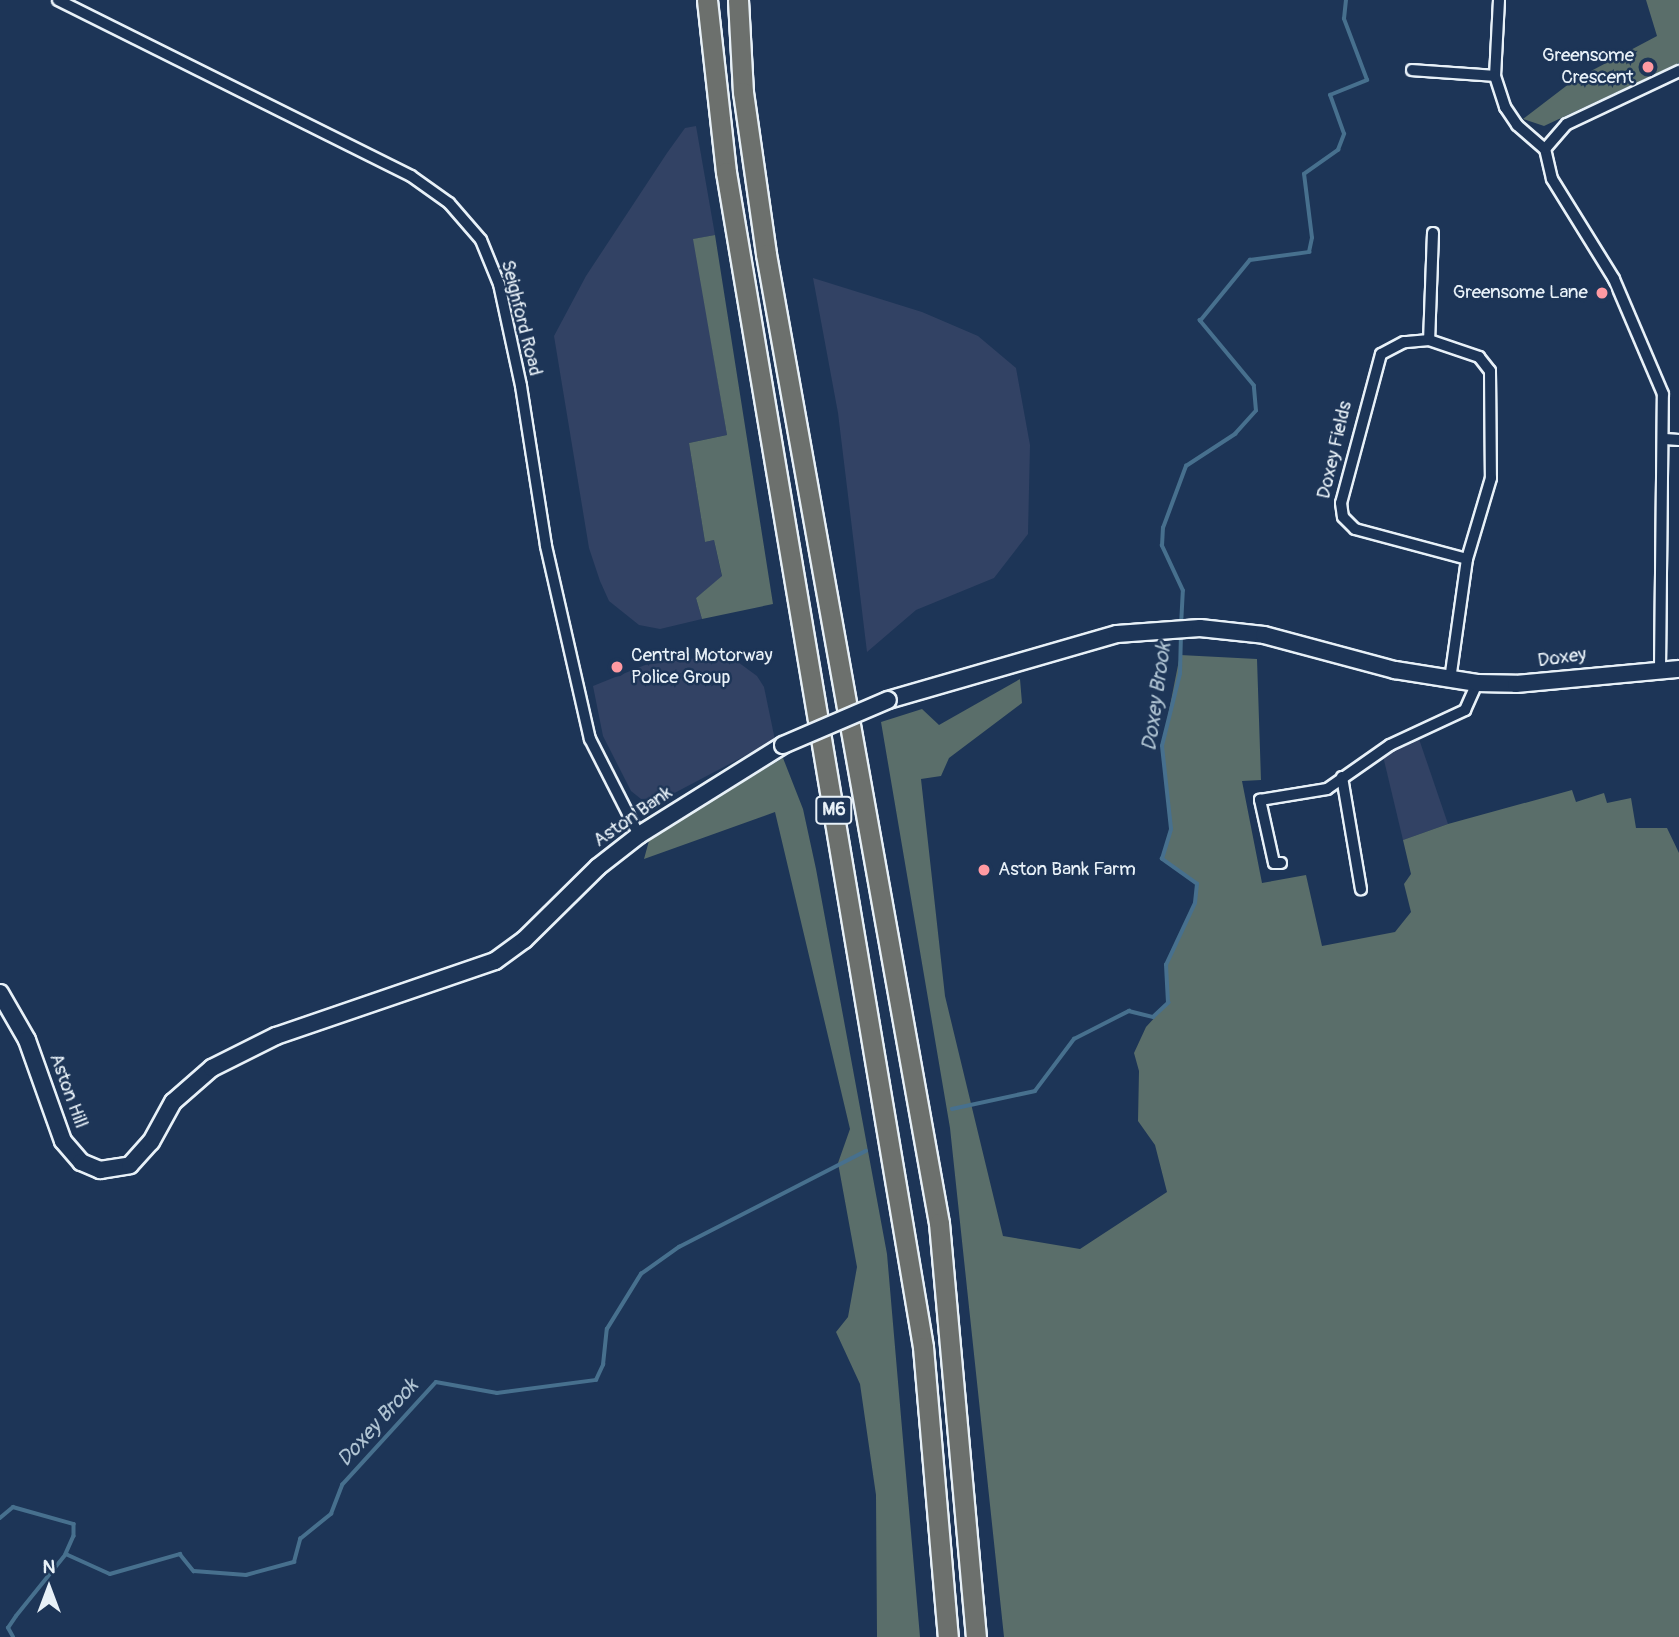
<!DOCTYPE html>
<style>
body{margin:0}
#map{position:relative;width:1679px;height:1637px;overflow:hidden;background:#1d3557;font-family:Pangolin,sans-serif}
div>[style]{position:absolute}
.built>*{inset:0;background:#324264}
.green>*{inset:0;background:#5a6e6a}
.stream>*{height:3.5px;margin:-1.75px;padding:0 1.75px;transform-origin:1.75px;border-radius:1.75px;background:#47708e}
.roads{filter:drop-shadow(2px 0 #e8f1f8) drop-shadow(-2px 0 #e8f1f8) drop-shadow(0 2px #e8f1f8) drop-shadow(0 -2px #e8f1f8)}
.street>*{height:10px;margin:-5px;padding:0 5px;transform-origin:5px;border-radius:5px;background:#1d3557}
.secondary>*{height:16px;margin:-8px;padding:0 8px;transform-origin:8px;border-radius:8px;background:#1d3557}
.highway>*{height:19px;margin:-9.5px;padding:0 9.5px;transform-origin:9.5px;border-radius:9.5px;background:#6c706d}
.bridges{filter:drop-shadow(2px 0 #e8f1f8) drop-shadow(-2px 0 #e8f1f8) drop-shadow(0 2px #e8f1f8) drop-shadow(0 -2px #e8f1f8)}
.secondary-bridge>*{height:16px;margin:-8px;padding:0 8px;transform-origin:8px;border-radius:8px;background:#1d3557}
.dots>*{width:19px;height:19px;translate:-50% -50%;box-sizing:border-box;border:4px solid #1d3557;border-radius:50%}
span{translate:-50% -50%;white-space:nowrap;text-align:center;line-height:1.15;-webkit-text-stroke:5px #1d3557;paint-order:stroke}
.shield-label span{padding:2px 5px;background:#1d3557;border:2px solid;border-radius:5px;-webkit-text-stroke-width:0}
.shield-label{font-size:18px;color:#e8f1f8;font-weight:700}
.poi-label{font-size:19px;color:#e8f1f8}
.right{translate:-100% -50%;text-align:right}
.left{translate:0 -50%;text-align:left}
.street-label{font-size:19px;color:#e8f1f8}
.water-label{font-size:21px;color:#b0c4d3;font-style:italic}
.north{position:absolute;left:14px;top:1553px;width:70px;height:70px;-webkit-text-stroke:5px #1d3557;paint-order:stroke;rotate:0deg;font-size:19px;font-weight:700;line-height:28px;text-align:center;color:#e8f1f8}
.north::after{content:'';display:block;margin:auto;width:24px;height:32px;background:#e8f1f8;clip-path:polygon(50% 0,100% 100%,50% 72%,0 100%)}
</style>
<div id="map">
<div class="built">
<div style="clip-path:polygon(696px 126px,715px 235px,694px 239px,727px 435px,689px 443px,705px 542px,714px 540px,722px 577px,696px 598px,702px 619px,660px 629px,639px 625px,609px 601px,600px 581px,589px 548px,554px 336px,586px 276px,667px 153px,685px 128px)"></div>
<div style="clip-path:polygon(813px 278px,922px 312px,978px 336px,1016px 368px,1030px 445px,1028px 534px,994px 578px,916px 610px,867px 652px,838px 413px)"></div>
<div style="clip-path:polygon(727px 654px,757px 676px,764px 687px,775px 740px,665px 798px,641px 799px,631px 791px,603px 736px,593px 686px,645px 665px)"></div>
<div style="clip-path:polygon(1418px 736px,1448px 824px,1403px 840px,1383px 756px)"></div>
</div>
<div class="green">
<div style="clip-path:polygon(1646px 0,1679px 0,1679px 63px,1544px 126px,1523px 119px,1574px 80px,1657px 36px)"></div>
<div style="clip-path:polygon(715px 235px,773px 604px,702px 619px,696px 598px,722px 576px,714px 540px,705px 542px,689px 443px,727px 435px,693px 239px)"></div>
<div style="clip-path:polygon(1180px 655px,1257px 659px,1261px 780px,1242px 781px,1262px 883px,1306px 875px,1322px 946px,1395px 932px,1411px 912px,1404px 884px,1411px 874px,1403px 840px,1448px 824px,1572px 790px,1576px 802px,1604px 793px,1607px 803px,1631px 798px,1636px 828px,1667px 828px,1679px 853px,1679px 1637px,1004px 1637px,950px 1128px,881px 722px,922px 709px,939px 725px,1020px 679px,1022px 703px,949px 758px,941px 776px,921px 779px,945px 996px,1003px 1236px,1080px 1249px,1167px 1192px,1155px 1145px,1138px 1121px,1139px 1071px,1134px 1053px,1146px 1027px,1168px 1003px,1166px 965px,1195px 903px,1197px 884px,1162px 859px,1171px 829px,1162px 746px)"></div>
<div style="clip-path:polygon(783px 758px,803px 809px,816px 869px,887px 1254px,920px 1637px,877px 1637px,876px 1495px,860px 1384px,836px 1332px,848px 1317px,857px 1267px,838px 1163px,850px 1129px,775px 812px,644px 859px,650px 837px)"></div>
</div>
<div class="stream">
<div style="left:1181px;top:626px;width:35px;rotate:-87deg"></div>
<div style="left:1183px;top:591px;width:50px;rotate:-115deg"></div>
<div style="left:1162px;top:546px;width:18px;rotate:-87deg"></div>
<div style="left:1163px;top:528px;width:66px;rotate:-69.6deg"></div>
<div style="left:1186px;top:466px;width:59px;rotate:-33.1deg"></div>
<div style="left:1235px;top:434px;width:31px;rotate:-48deg"></div>
<div style="left:1256px;top:411px;width:25px;rotate:-95deg"></div>
<div style="left:1254px;top:386px;width:85px;rotate:-129.7deg"></div>
<div style="left:1200px;top:321px;width:79px;rotate:-50.7deg"></div>
<div style="left:1250px;top:260px;width:60px;rotate:-7.7deg"></div>
<div style="left:1309px;top:252px;width:14px;rotate:-78deg"></div>
<div style="left:1312px;top:238px;width:64px;rotate:-97.1deg"></div>
<div style="left:1304px;top:174px;width:42px;rotate:-35.2deg"></div>
<div style="left:1338px;top:150px;width:17px;rotate:-69deg"></div>
<div style="left:1344px;top:134px;width:41px;rotate:-109.7deg"></div>
<div style="left:1330px;top:95px;width:40px;rotate:-22deg"></div>
<div style="left:1367px;top:80px;width:65px;rotate:-110.7deg"></div>
<div style="left:1344px;top:19px;width:19px;rotate:-84deg"></div>
<div style="left:952px;top:1109px;width:85px;rotate:-12.2deg"></div>
<div style="left:1035px;top:1091px;width:65px;rotate:-53.1deg"></div>
<div style="left:1074px;top:1039px;width:62px;rotate:-27deg"></div>
<div style="left:1129px;top:1011px;width:25px;rotate:14deg"></div>
<div style="left:1153px;top:1017px;width:21px;rotate:-43deg"></div>
<div style="left:1168px;top:1003px;width:38px;rotate:-93deg"></div>
<div style="left:1166px;top:965px;width:68px;rotate:-64.9deg"></div>
<div style="left:1195px;top:903px;width:19px;rotate:-84deg"></div>
<div style="left:1197px;top:884px;width:43px;rotate:-144.5deg"></div>
<div style="left:1162px;top:859px;width:31px;rotate:-73deg"></div>
<div style="left:1171px;top:829px;width:83px;rotate:-96.2deg"></div>
<div style="left:1162px;top:746px;width:74px;rotate:-76deg"></div>
<div style="left:1180px;top:674px;width:40px;rotate:-88.6deg"></div>
<div style="left:0;top:1518px;width:17px;rotate:-40deg"></div>
<div style="left:13px;top:1507px;width:63px;rotate:15.6deg"></div>
<div style="left:74px;top:1524px;width:12px;rotate:90deg"></div>
<div style="left:74px;top:1536px;width:20px;rotate:114deg"></div>
<div style="left:66px;top:1554px;width:48px;rotate:24.4deg"></div>
<div style="left:110px;top:1574px;width:73px;rotate:-15.9deg"></div>
<div style="left:180px;top:1554px;width:22px;rotate:51deg"></div>
<div style="left:194px;top:1571px;width:52px;rotate:4.4deg"></div>
<div style="left:246px;top:1575px;width:50px;rotate:-15.2deg"></div>
<div style="left:294px;top:1562px;width:24px;rotate:-75deg"></div>
<div style="left:300px;top:1539px;width:40px;rotate:-39deg"></div>
<div style="left:331px;top:1514px;width:31px;rotate:-69deg"></div>
<div style="left:342px;top:1485px;width:139px;rotate:-47.6deg"></div>
<div style="left:436px;top:1382px;width:62px;rotate:10.2deg"></div>
<div style="left:497px;top:1393px;width:100px;rotate:-7.5deg"></div>
<div style="left:596px;top:1380px;width:17px;rotate:-65deg"></div>
<div style="left:603px;top:1365px;width:36px;rotate:-84deg"></div>
<div style="left:607px;top:1329px;width:65px;rotate:-58.3deg"></div>
<div style="left:641px;top:1274px;width:47px;rotate:-35.4deg"></div>
<div style="left:679px;top:1247px;width:210px;rotate:-27.2deg"></div>
<div style="left:13px;top:1637px;width:10px;rotate:-119deg"></div>
<div style="left:8px;top:1628px;width:14px;rotate:-56deg"></div>
<div style="left:16px;top:1616px;width:80px;rotate:-51.1deg"></div>
</div>
<div class="roads">
<div class="street">
<div style="left:58px;top:0;width:394px;rotate:26.5deg"></div>
<div style="left:411px;top:176px;width:47px;rotate:35.4deg"></div>
<div style="left:449px;top:203px;width:49px;rotate:49.1deg"></div>
<div style="left:481px;top:240px;width:48px;rotate:67.8deg"></div>
<div style="left:499px;top:284px;width:104px;rotate:77.8deg"></div>
<div style="left:521px;top:386px;width:162px;rotate:81.1deg"></div>
<div style="left:546px;top:546px;width:198px;rotate:77.2deg"></div>
<div style="left:590px;top:739px;width:108px;rotate:63deg"></div>
<div style="left:1499px;top:0;width:76px;rotate:93deg"></div>
<div style="left:1495px;top:76px;width:33px;rotate:72deg"></div>
<div style="left:1505px;top:107px;width:22px;rotate:56deg"></div>
<div style="left:1517px;top:125px;width:37px;rotate:41deg"></div>
<div style="left:1412px;top:70px;width:83px;rotate:4.1deg"></div>
<div style="left:1433px;top:233px;width:107px;rotate:92.1deg"></div>
<div style="left:1429px;top:340px;width:53px;rotate:18.8deg"></div>
<div style="left:1479px;top:357px;width:18px;rotate:52deg"></div>
<div style="left:1490px;top:371px;width:107px;rotate:89.5deg"></div>
<div style="left:1491px;top:478px;width:84px;rotate:106.5deg"></div>
<div style="left:1467px;top:559px;width:122px;rotate:98deg"></div>
<div style="left:1429px;top:340px;width:25px;rotate:175deg"></div>
<div style="left:1404px;top:342px;width:26px;rotate:152deg"></div>
<div style="left:1381px;top:354px;width:154px;rotate:105deg"></div>
<div style="left:1341px;top:503px;width:14px;rotate:82deg"></div>
<div style="left:1343px;top:517px;width:17px;rotate:45deg"></div>
<div style="left:1355px;top:529px;width:116px;rotate:15deg"></div>
<div style="left:1665px;top:439px;width:14px;rotate:4deg"></div>
<div style="left:1660px;top:669px;width:275px;rotate:-89.4deg"></div>
<div style="left:1663px;top:394px;width:125px;rotate:-113.1deg"></div>
<div style="left:1614px;top:279px;width:118px;rotate:-121.8deg"></div>
<div style="left:1552px;top:179px;width:31px;rotate:-103deg"></div>
<div style="left:1545px;top:149px;width:33px;rotate:-49deg"></div>
<div style="left:1567px;top:124px;width:124px;rotate:-25.3deg"></div>
<div style="left:1342px;top:777px;width:114px;rotate:80.4deg"></div>
<div style="left:1281px;top:863px;width:7px;rotate:180deg"></div>
<div style="left:1274px;top:863px;width:65px;rotate:-102.5deg"></div>
<div style="left:1260px;top:800px;width:68px;rotate:-9.3deg"></div>
<div style="left:1327px;top:789px;width:77px;rotate:-34.9deg"></div>
<div style="left:1390px;top:745px;width:83px;rotate:-25deg"></div>
<div style="left:1465px;top:710px;width:30px;rotate:-66deg"></div>
</div>
<div class="secondary">
<div style="left:888px;top:700px;width:238px;rotate:-16.1deg"></div>
<div style="left:1117px;top:634px;width:83px;rotate:-4.1deg"></div>
<div style="left:1200px;top:628px;width:64px;rotate:6.2deg"></div>
<div style="left:1264px;top:635px;width:136px;rotate:15deg"></div>
<div style="left:1395px;top:670px;width:83px;rotate:9deg"></div>
<div style="left:1477px;top:683px;width:39px;rotate:1deg"></div>
<div style="left:1516px;top:684px;width:164px;rotate:-5.3deg"></div>
<div style="left:0;top:993px;width:54px;rotate:60.1deg"></div>
<div style="left:27px;top:1040px;width:107px;rotate:70.4deg"></div>
<div style="left:63px;top:1141px;width:28px;rotate:49deg"></div>
<div style="left:81px;top:1162px;width:21px;rotate:23deg"></div>
<div style="left:100px;top:1170px;width:30px;rotate:-9deg"></div>
<div style="left:130px;top:1165px;width:31px;rotate:-48deg"></div>
<div style="left:151px;top:1142px;width:46px;rotate:-61.2deg"></div>
<div style="left:173px;top:1102px;width:52px;rotate:-41.1deg"></div>
<div style="left:212px;top:1068px;width:72px;rotate:-26.6deg"></div>
<div style="left:276px;top:1036px;width:231px;rotate:-18.9deg"></div>
<div style="left:495px;top:961px;width:36px;rotate:-36deg"></div>
<div style="left:524px;top:940px;width:104px;rotate:-44.6deg"></div>
<div style="left:598px;top:867px;width:52px;rotate:-38deg"></div>
<div style="left:639px;top:835px;width:170px;rotate:-32deg"></div>
</div>
<div class="highway">
<div style="left:707px;top:0;width:173px;rotate:83.7deg"></div>
<div style="left:726px;top:172px;width:1191px;rotate:80.48deg"></div>
<div style="left:923px;top:1347px;width:291px;rotate:85.1deg"></div>
<div style="left:738px;top:0;width:92px;rotate:86.9deg"></div>
<div style="left:743px;top:92px;width:164px;rotate:81.9deg"></div>
<div style="left:766px;top:254px;width:984px;rotate:79.88deg"></div>
<div style="left:939px;top:1223px;width:416px;rotate:84.9deg"></div>
</div>
</div>
<div class="bridges">
<div class="secondary-bridge">
<div style="left:783px;top:745px;width:114px;rotate:-23.2deg"></div>
</div>
</div>
<div class="dots">
<div style="left:1648px;top:67px;background:#ff9aa2"></div>
<div style="left:1602px;top:293px;background:#ff9aa2"></div>
<div style="left:617px;top:667px;background:#ff9aa2"></div>
<div style="left:984px;top:870px;background:#ff9aa2"></div>
</div>
<div class="shield-label">
<span style="left:834px;top:810px">M6</span>
</div>
<div class="poi-label">
<span class="right" style="left:1634px;top:67px">Greensome<br>Crescent</span>
<span class="right" style="left:1588px;top:293px">Greensome Lane</span>
<span class="left" style="left:631px;top:667px">Central Motorway<br>Police Group</span>
<span class="left" style="left:998px;top:870px">Aston Bank Farm</span>
</div>
<div class="street-label">
<span style="left:521px;top:318px;rotate:76deg">Seighford Road</span>
<span style="left:1335px;top:450px;rotate:-77deg">Doxey Fields</span>
<span style="left:1562px;top:658px;rotate:-8deg">Doxey</span>
<span style="left:633px;top:817px;rotate:-35deg">Aston Bank</span>
<span style="left:68px;top:1091px;rotate:70deg">Aston Hill</span>
</div>
<div class="water-label">
<span style="left:1157px;top:697px;rotate:-82deg">Doxey Brook</span>
<span style="left:378px;top:1423px;rotate:-48deg">Doxey Brook</span>
</div>
<div class="north">N</div>
</div>
